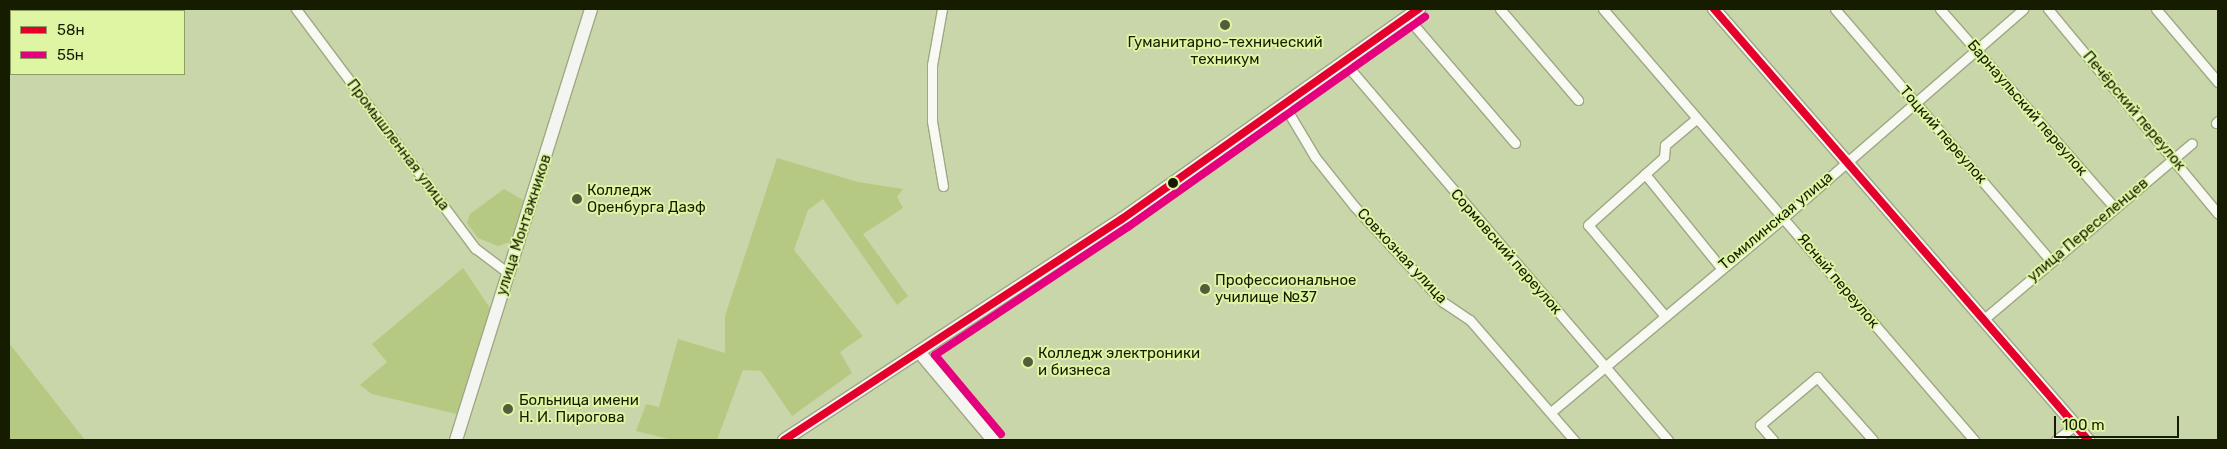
<!DOCTYPE html>
<meta charset="utf-8">
<style>
body{margin:0}
#map{position:relative;width:2227px;height:449px;overflow:hidden;background:#c9d6aa;font-family:Rubik,sans-serif}
div>[style]{position:absolute}
.green>*{inset:0;background:#b6c982}
.roads{filter:drop-shadow(1px 0 #9ea885) drop-shadow(-1px 0 #9ea885) drop-shadow(0 1px #9ea885) drop-shadow(0 -1px #9ea885)}
.street>*{height:9px;margin:-4.5px;padding:0 4.5px;transform-origin:4.5px;border-radius:4.5px;background:#f7f9f2}
.secondary>*{height:12px;margin:-6px;padding:0 6px;transform-origin:6px;border-radius:6px;background:#f4f5f0}
.bus-1>*{height:8px;margin:-4px;padding:0 4px;transform-origin:4px;border-radius:4px;background:#e4002b}
.bus-2>*{height:8px;margin:-4px;padding:0 4px;transform-origin:4px;border-radius:4px;background:#e5007d}
.dots>*{width:14px;height:14px;translate:-50% -50%;box-sizing:border-box;border:2px solid #def6a4;border-radius:50%}
span{translate:-50% -50%;white-space:nowrap;text-align:center;line-height:1.15;-webkit-text-stroke:4px #def6a4;paint-order:stroke}
.poi-label{font-size:15px;color:#151c00}
.left{translate:0 -50%;text-align:left}
.street-label{font-size:15px;color:#151c00}
.frame{position:absolute;inset:0;border:10px solid #151c00;pointer-events:none}
.legend{position:absolute;left:10px;top:10px;width:175px;height:65px;box-sizing:border-box;background:#def6a4;border:1px solid #8e9f62;margin:0;padding:6px 9px;list-style:none;font-size:15px;color:#151c00}
.legend li{display:flex;align-items:center;gap:10px;height:25px}
.legend b{width:25px;border:1px solid #8e9f62}
.scale{position:absolute;left:2054px;top:416px;width:125px;height:22px;box-sizing:border-box;border:2px solid #151c00;border-top:0;padding-left:6px;font-size:15px;line-height:18px;white-space:nowrap;color:#151c00;-webkit-text-stroke:4px #def6a4;paint-order:stroke}
</style>
<div id="map">
<div class="green">
<div style="clip-path:polygon(777px 158px,858px 182px,903px 189px,897px 197px,903px 208px,863px 234px,908px 296px,897px 305px,823px 199px,808px 210px,794px 250px,863px 336px,840px 352px,852px 373px,792px 416px,761px 371px,743px 370px,717px 440px,673px 440px,636px 431px,646px 404px,659px 407px,678px 339px,725px 353px,725px 316px)"></div>
<div style="clip-path:polygon(504px 189px,525px 201px,513px 241px,498px 246px,478px 238px,467px 223px,470px 214px)"></div>
<div style="clip-path:polygon(463px 268px,490px 308px,457px 414px,372px 394px,360px 385px,387px 362px,372px 344px)"></div>
<div style="clip-path:polygon(9px 343px,85px 440px,9px 440px)"></div>
</div>
<div class="roads">
<div class="street">
<div style="left:296px;top:9px;width:299px;rotate:53.2deg"></div>
<div style="left:475px;top:248px;width:41px;rotate:37.1deg"></div>
<div style="left:942px;top:9px;width:57px;rotate:100.1deg"></div>
<div style="left:932px;top:65px;width:56px;rotate:90deg"></div>
<div style="left:932px;top:121px;width:66px;rotate:80.4deg"></div>
<div style="left:1500px;top:9px;width:120px;rotate:49.4deg"></div>
<div style="left:1603px;top:9px;width:569px;rotate:49.28deg"></div>
<div style="left:1835px;top:9px;width:332px;rotate:49.4deg"></div>
<div style="left:1940px;top:9px;width:264px;rotate:48.7deg"></div>
<div style="left:2048px;top:9px;width:266px;rotate:50.3deg"></div>
<div style="left:2156px;top:9px;width:96px;rotate:49.7deg"></div>
<div style="left:1407px;top:17px;width:166px;rotate:49.4deg"></div>
<div style="left:1344px;top:62px;width:498px;rotate:49.4deg"></div>
<div style="left:1284px;top:105px;width:61px;rotate:59.2deg"></div>
<div style="left:1315px;top:157px;width:63px;rotate:51.5deg"></div>
<div style="left:1354px;top:206px;width:131px;rotate:47.2deg"></div>
<div style="left:1443px;top:302px;width:32px;rotate:34deg"></div>
<div style="left:1470px;top:320px;width:159px;rotate:49.1deg"></div>
<div style="left:2216px;top:123px;width:3px;rotate:-45deg"></div>
<div style="left:1645px;top:174px;width:121px;rotate:51deg"></div>
<div style="left:1665px;top:316px;width:119px;rotate:-130.2deg"></div>
<div style="left:1588px;top:225px;width:102px;rotate:-41.8deg"></div>
<div style="left:1664px;top:157px;width:12px;rotate:-85deg"></div>
<div style="left:1665px;top:145px;width:40px;rotate:-40deg"></div>
<div style="left:1984px;top:319px;width:272px;rotate:-40.2deg"></div>
<div style="left:1551px;top:412px;width:304px;rotate:-39.9deg"></div>
<div style="left:1784px;top:217px;width:317px;rotate:-41deg"></div>
<div style="left:1773px;top:440px;width:20px;rotate:-131deg"></div>
<div style="left:1760px;top:425px;width:75px;rotate:-40.1deg"></div>
<div style="left:1817px;top:377px;width:84px;rotate:48.4deg"></div>
<div style="left:2056px;top:440px;width:24px;rotate:-38deg"></div>
</div>
<div class="secondary">
<div style="left:1714px;top:9px;width:571px;rotate:49.05deg"></div>
<div style="left:920px;top:353px;width:114px;rotate:50deg"></div>
<div style="left:456px;top:440px;width:452px;rotate:-72.6deg"></div>
<div style="left:784px;top:440px;width:404px;rotate:-33.2deg"></div>
<div style="left:1122px;top:219px;width:364px;rotate:-35.3deg"></div>
</div>
</div>
<div class="bus-1">
<div style="left:1714px;top:9px;width:571px;rotate:49.05deg"></div>
<div style="left:784px;top:440px;width:404px;rotate:-33.2deg"></div>
<div style="left:1122px;top:219px;width:364px;rotate:-35.3deg"></div>
</div>
<div class="bus-2">
<div style="left:1001px;top:434px;width:103px;rotate:-129.9deg"></div>
<div style="left:935px;top:355px;width:232px;rotate:-33.6deg"></div>
<div style="left:1128px;top:227px;width:364px;rotate:-35.3deg"></div>
</div>
<div class="dots">
<div style="left:1225px;top:25px;background:#545d3b"></div>
<div style="left:1173px;top:183px;background:#151c00"></div>
<div style="left:577px;top:199px;background:#545d3b"></div>
<div style="left:1205px;top:289px;background:#545d3b"></div>
<div style="left:1028px;top:362px;background:#545d3b"></div>
<div style="left:508px;top:409px;background:#545d3b"></div>
</div>
<div class="poi-label">
<span style="left:1225px;top:51px">Гуманитарно-технический<br>техникум</span>
<span class="left" style="left:587px;top:199px">Колледж<br>Оренбурга Даэф</span>
<span class="left" style="left:1215px;top:289px">Профессиональное<br>училище №37</span>
<span class="left" style="left:1038px;top:362px">Колледж электроники<br>и бизнеса</span>
<span class="left" style="left:519px;top:409px">Больница имени<br>Н. И. Пирогова</span>
</div>
<div class="street-label">
<span style="left:2027px;top:108px;rotate:49deg">Барнаульский переулок</span>
<span style="left:2134px;top:111px;rotate:50deg">Печёрский переулок</span>
<span style="left:1943px;top:135px;rotate:49deg">Тоцкий переулок</span>
<span style="left:398px;top:145px;rotate:53deg">Промышленная улица</span>
<span style="left:1776px;top:221px;rotate:-40deg">Томилинская улица</span>
<span style="left:524px;top:225px;rotate:-72deg">улица Монтажников</span>
<span style="left:2088px;top:230px;rotate:-40deg">улица Переселенцев</span>
<span style="left:1506px;top:252px;rotate:49deg">Сормовский переулок</span>
<span style="left:1402px;top:256px;rotate:47deg">Совхозная улица</span>
<span style="left:1838px;top:281px;rotate:50deg">Ясный переулок</span>
</div>
<div class="frame"></div>
<ul class="legend">
<li><b style="height:6px;background:#e4002b"></b>58н</li>
<li><b style="height:6px;background:#e5007d"></b>55н</li>
</ul>
<div class="scale">100 m</div>
</div>
